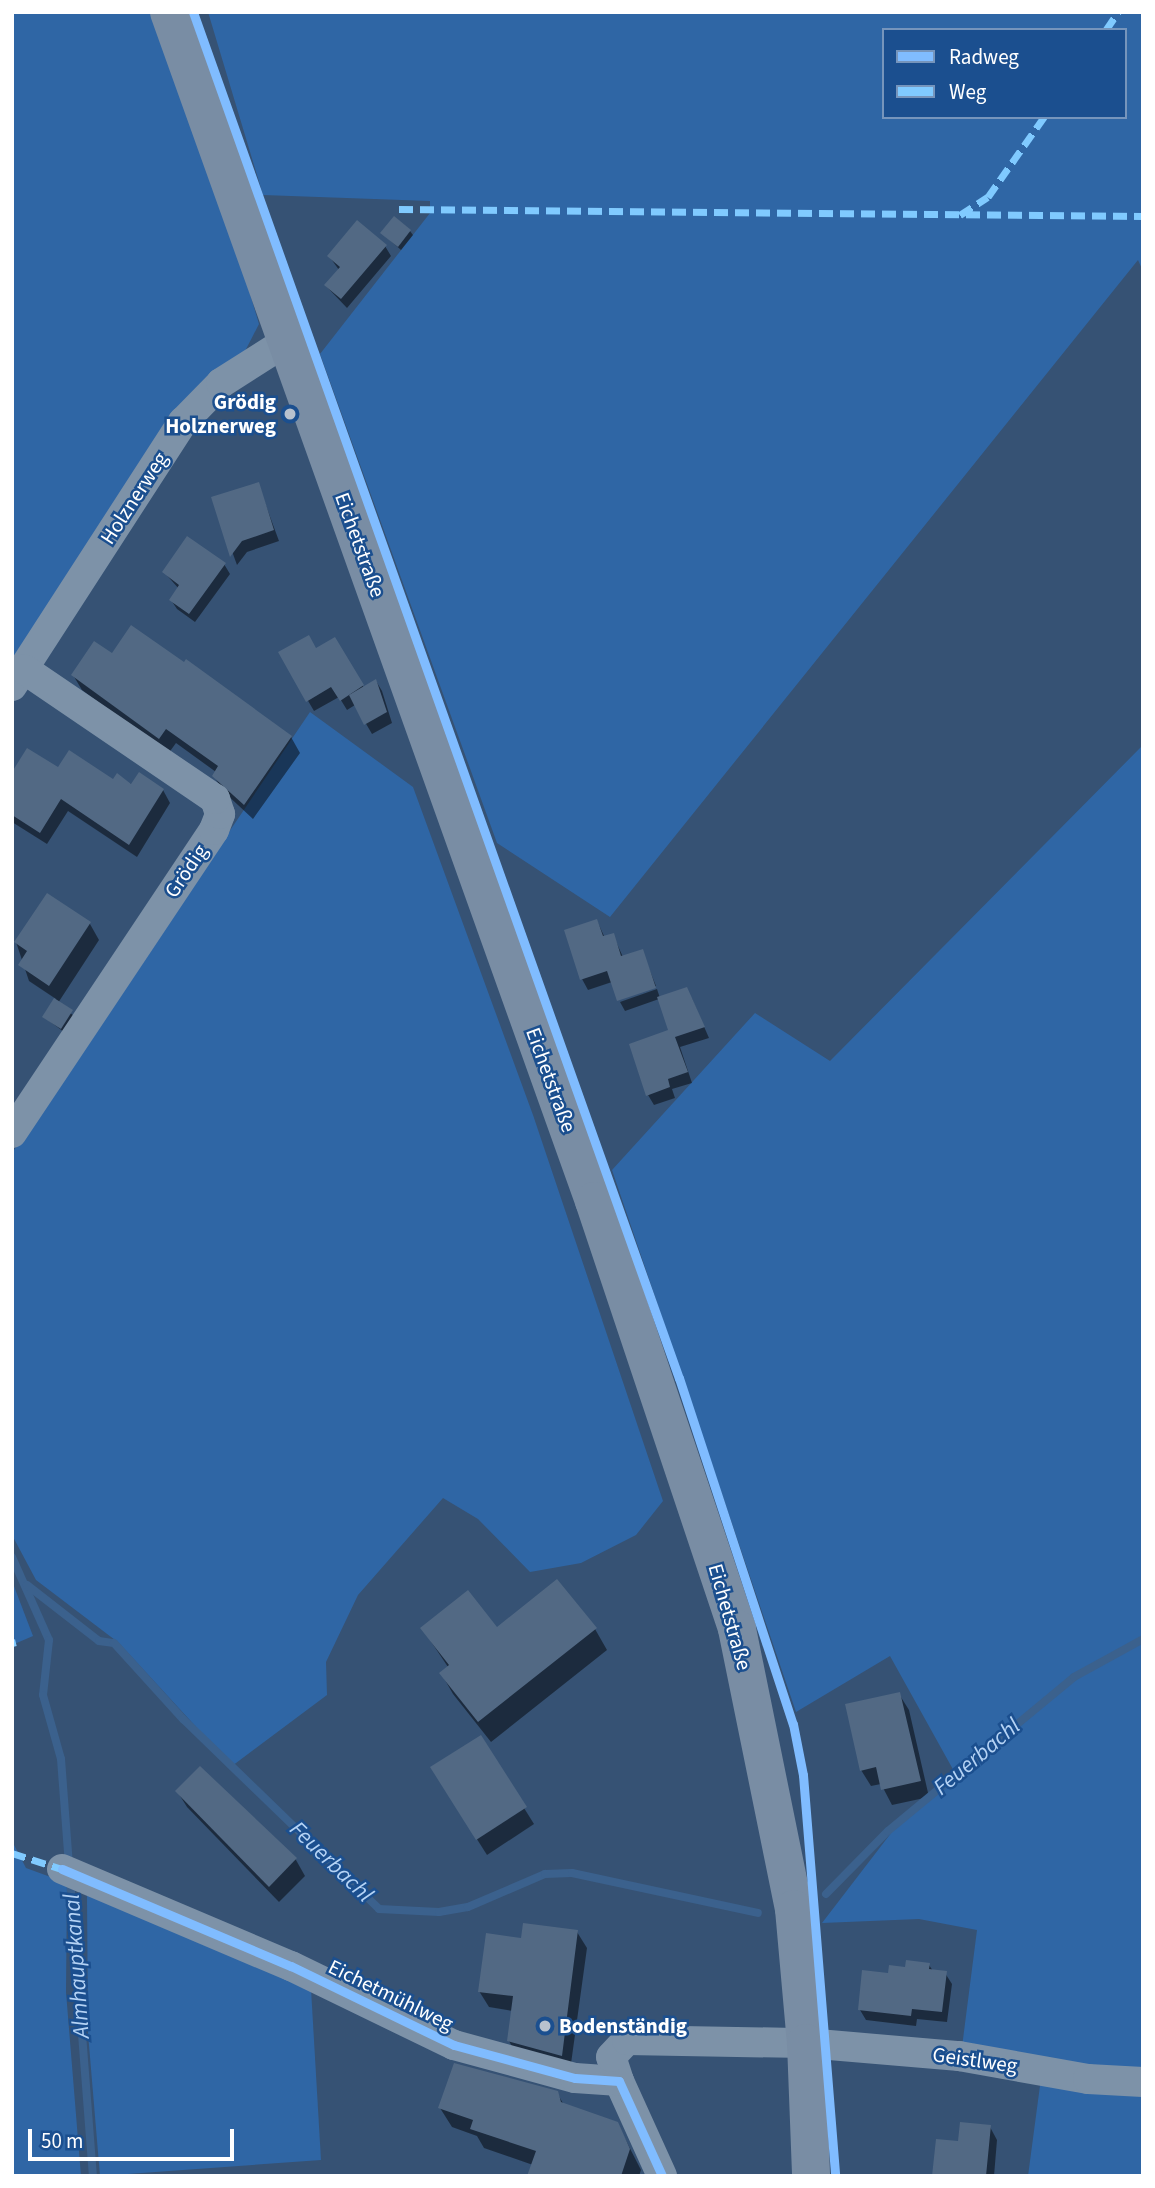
<!DOCTYPE html>
<meta charset="utf-8">
<style>
body{margin:0}
#map{position:relative;width:1155px;height:2188px;overflow:hidden;background:#365274;font-family:"Source Sans 3",sans-serif}
div>[style]{position:absolute}
.green>*{inset:0;background:#2f66a5}
.shadow>*{inset:0;background:#0007}
.stream>*{height:8px;margin:-4px;padding:0 4px;transform-origin:4px;border-radius:4px;background:#3b618d}
.building>*{inset:0;background:#526984}
.street>*{height:30px;margin:-15px;padding:0 15px;transform-origin:15px;border-radius:15px;background:#7d92a8}
.secondary>*{height:38px;margin:-19px;padding:0 19px;transform-origin:19px;border-radius:19px;background:#798da4}
.quiet>*{height:7px;margin-top:-3.5px;transform-origin:0;background:repeating-linear-gradient(90deg,#80caff 0 14px,transparent 0 21px)}
.cycleway>*{height:9px;margin:-4.5px;padding:0 4.5px;transform-origin:4.5px;border-radius:4.5px;background:#80bcff}
.dots>*{width:19px;height:19px;translate:-50% -50%;box-sizing:border-box;border:4px solid #1b4f8f;border-radius:50%}
span{translate:-50% -50%;white-space:nowrap;text-align:center;line-height:1.15;-webkit-text-stroke:5px #1b4f8f;paint-order:stroke}
.poi-label{font-size:21px;color:#fff;font-weight:700}
.right{translate:-100% -50%;text-align:right}
.left{translate:0 -50%;text-align:left}
.street-label{font-size:21px;color:#fff}
.water-label{font-size:23px;color:#b5d3f5;font-style:italic}
.frame{position:absolute;inset:0;border:14px solid #fff;pointer-events:none}
.legend{position:absolute;left:882px;top:28px;width:245px;height:91px;box-sizing:border-box;background:#1b4f8f;border:2px solid #7695bc;margin:0;padding:9px 12px;list-style:none;font-size:21px;color:#fff}
.legend li{display:flex;align-items:center;gap:14px;height:35px}
.legend b{width:35px;border:2px solid #7695bc}
.scale{position:absolute;left:28px;top:2129px;width:206px;height:32px;box-sizing:border-box;border:4px solid #fff;border-top:0;padding-left:9px;font-size:21px;line-height:24px;white-space:nowrap;color:#fff;-webkit-text-stroke:5px #1b4f8f;paint-order:stroke}
</style>
<div id="map">
<div class="green">
<div style="clip-path:polygon(12px 12px,152px 12px,225px 210px,259px 324px,243px 355px,12px 670px)"></div>
<div style="clip-path:polygon(evenodd,208px 12px,1143px 12px,1143px 271px,1138px 260px,610px 917px,497px 843px,320px 354px,430px 213px,430px 201px,263px 195px,208px 12px,884px 30px,1125px 30px,1125px 117px,884px 117px,884px 30px)"></div>
<div style="clip-path:polygon(310px 712px,413px 787px,533px 1115px,663px 1501px,636px 1535px,581px 1563px,530px 1572px,478px 1519px,443px 1498px,358px 1595px,326px 1662px,327px 1695px,232px 1766px,119px 1643px,36px 1580px,12px 1535px,12px 1153px)"></div>
<div style="clip-path:polygon(1143px 745px,1143px 2176px,1028px 2176px,1043px 2063px,962px 2047px,977px 1930px,919px 1919px,822px 1923px,898px 1824px,955px 1773px,890px 1656px,796px 1712px,612px 1170px,755px 1013px,830px 1061px)"></div>
<div style="clip-path:polygon(12px 1581px,33px 1636px,12px 1645px)"></div>
<div style="clip-path:polygon(12px 1841px,26px 1868px,67px 1883px,66px 1992px,81px 2176px,12px 2176px)"></div>
<div style="clip-path:polygon(87px 1892px,311px 1989px,321px 2160px,100px 2176px,88px 2033px)"></div>
</div>
<div class="shadow">
<div style="clip-path:polygon(410px 231px,413px 235px,401px 250px,382px 233px)"></div>
<div style="clip-path:polygon(385px 246px,391px 256px,347px 308px,326px 286px,339px 270px,329px 256px)"></div>
<div style="clip-path:polygon(258px 484px,279px 541px,247px 552px,237px 565px,213px 499px)"></div>
<div style="clip-path:polygon(224px 564px,230px 574px,195px 622px,177px 609px,171px 600px,179px 589px,164px 572px)"></div>
<div style="clip-path:polygon(335px 639px,364px 688px,376px 681px,382px 691px,392px 723px,372px 734px,355px 705px,347px 710px,339px 697px,314px 711px,280px 653px,316px 650px)"></div>
<div style="clip-path:polygon(112px 656px,291px 737px,300px 753px,253px 819px,223px 791px,214px 776px,216px 772px,176px 743px,168px 754px,82px 690px,73px 675px)"></div>
<div style="clip-path:polygon(58px 770px,163px 790px,170px 803px,137px 857px,68px 811px,47px 844px,12px 822px,12px 775px)"></div>
<div style="clip-path:polygon(47px 895px,90px 924px,99px 940px,58px 1003px,74px 1016px,64px 1032px,44px 1017px,56px 999px,29px 981px,16px 942px)"></div>
<div style="clip-path:polygon(597px 921px,605px 938px,613px 935px,623px 957px,642px 951px,656px 986px,618px 999px,612px 982px,588px 990px,582px 979px)"></div>
<div style="clip-path:polygon(657px 989px,660px 998px,692px 999px,709px 1038px,680px 1047px,692px 1083px,672px 1089px,675px 1098px,654px 1105px,648px 1095px,670px 1031px,659px 999px,625px 1011px,620px 1002px)"></div>
<div style="clip-path:polygon(422px 1628px,595px 1629px,607px 1650px,491px 1742px,453px 1694px,441px 1673px,448px 1667px)"></div>
<div style="clip-path:polygon(899px 1694px,909px 1710px,929px 1797px,892px 1805px,881px 1784px,871px 1786px,861px 1770px)"></div>
<div style="clip-path:polygon(480px 1738px,534px 1824px,487px 1855px,442px 1784px)"></div>
<div style="clip-path:polygon(200px 1769px,296px 1860px,305px 1876px,279px 1902px,187px 1807px,177px 1791px)"></div>
<div style="clip-path:polygon(577px 1932px,587px 1948px,570px 2071px,518px 2057px,509px 2041px,513px 2011px,489px 2007px,479px 1991px,522px 1940px)"></div>
<div style="clip-path:polygon(929px 1965px,933px 1971px,945px 1973px,952px 1984px,947px 2022px,917px 2019px,916px 2026px,866px 2020px,860px 2010px,890px 1975px)"></div>
<div style="clip-path:polygon(557px 2093px,564px 2105px,617px 2123px,641px 2170px,639px 2176px,529px 2176px,533px 2165px,484px 2148px,477px 2136px,452px 2127px,440px 2108px)"></div>
<div style="clip-path:polygon(990px 2127px,997px 2140px,994px 2176px,934px 2176px,960px 2143px)"></div>
</div>
<div class="stream">
<div style="left:12px;top:1557px;width:91px;rotate:66deg"></div>
<div style="left:49px;top:1640px;width:55px;rotate:96.2deg"></div>
<div style="left:43px;top:1695px;width:66px;rotate:74.3deg"></div>
<div style="left:61px;top:1759px;width:106px;rotate:85.7deg"></div>
<div style="left:27px;top:1585px;width:91px;rotate:37.9deg"></div>
<div style="left:99px;top:1641px;width:15px;rotate:8deg"></div>
<div style="left:114px;top:1643px;width:103px;rotate:47.8deg"></div>
<div style="left:183px;top:1719px;width:273px;rotate:44.1deg"></div>
<div style="left:379px;top:1909px;width:60px;rotate:2.9deg"></div>
<div style="left:439px;top:1912px;width:29px;rotate:-10deg"></div>
<div style="left:468px;top:1907px;width:84px;rotate:-23.2deg"></div>
<div style="left:545px;top:1874px;width:27px;rotate:-2deg"></div>
<div style="left:572px;top:1873px;width:190px;rotate:12.1deg"></div>
<div style="left:70px;top:1878px;width:299px;rotate:85.6deg"></div>
<div style="left:826px;top:1894px;width:88px;rotate:-45.5deg"></div>
<div style="left:888px;top:1831px;width:241px;rotate:-39.6deg"></div>
<div style="left:1074px;top:1677px;width:79px;rotate:-28.8deg"></div>
</div>
<div class="building">
<div style="clip-path:polygon(394px 216px,411px 230px,398px 247px,380px 233px)"></div>
<div style="clip-path:polygon(357px 220px,387px 245px,341px 299px,324px 285px,340px 267px,327px 256px)"></div>
<div style="clip-path:polygon(259px 482px,274px 530px,242px 541px,230px 557px,211px 497px)"></div>
<div style="clip-path:polygon(187px 536px,226px 563px,189px 614px,169px 600px,179px 585px,162px 572px)"></div>
<div style="clip-path:polygon(131px 625px,184px 662px,186px 659px,292px 736px,244px 805px,212px 776px,218px 766px,166px 729px,159px 739px,71px 675px,94px 641px,112px 653px)"></div>
<div style="clip-path:polygon(309px 635px,316px 648px,335px 637px,364px 685px,340px 701px,331px 687px,306px 702px,278px 652px)"></div>
<div style="clip-path:polygon(376px 679px,387px 712px,364px 725px,349px 695px)"></div>
<div style="clip-path:polygon(27px 748px,58px 767px,69px 750px,113px 779px,117px 773px,131px 784px,139px 772px,164px 789px,129px 845px,61px 799px,40px 833px,12px 815px,12px 772px)"></div>
<div style="clip-path:polygon(47px 893px,91px 922px,49px 986px,18px 965px,27px 951px,14px 942px)"></div>
<div style="clip-path:polygon(597px 919px,603px 936px,614px 933px,621px 956px,643px 949px,656px 988px,617px 1001px,607px 971px,580px 980px,564px 930px)"></div>
<div style="clip-path:polygon(687px 987px,705px 1027px,675px 1037px,688px 1072px,668px 1079px,670px 1087px,646px 1096px,629px 1044px,668px 1030px,657px 997px)"></div>
<div style="clip-path:polygon(54px 998px,73px 1010px,61px 1029px,42px 1017px)"></div>
<div style="clip-path:polygon(557px 1579px,597px 1628px,478px 1722px,439px 1673px,449px 1665px,420px 1628px,468px 1590px,497px 1627px)"></div>
<div style="clip-path:polygon(900px 1692px,921px 1781px,881px 1790px,876px 1767px,860px 1771px,845px 1704px)"></div>
<div style="clip-path:polygon(481px 1735px,527px 1807px,476px 1840px,430px 1767px)"></div>
<div style="clip-path:polygon(200px 1766px,297px 1858px,269px 1887px,175px 1791px)"></div>
<div style="clip-path:polygon(523px 1923px,578px 1930px,562px 2056px,507px 2041px,513px 1996px,478px 1992px,486px 1933px,521px 1938px)"></div>
<div style="clip-path:polygon(906px 1960px,930px 1963px,929px 1969px,947px 1971px,942px 2012px,912px 2009px,911px 2016px,858px 2010px,862px 1970px,888px 1973px,889px 1965px,905px 1967px)"></div>
<div style="clip-path:polygon(454px 2063px,558px 2091px,561px 2102px,618px 2122px,630px 2149px,621px 2176px,527px 2176px,536px 2151px,470px 2129px,473px 2120px,438px 2108px)"></div>
<div style="clip-path:polygon(960px 2122px,991px 2125px,986px 2176px,932px 2176px,936px 2139px,958px 2141px)"></div>
</div>
<div class="street">
<div style="left:12px;top:686px;width:315px;rotate:-57.1deg"></div>
<div style="left:183px;top:422px;width:54px;rotate:-45.7deg"></div>
<div style="left:221px;top:383px;width:78px;rotate:-32.5deg"></div>
<div style="left:12px;top:1133px;width:364px;rotate:-56.3deg"></div>
<div style="left:214px;top:830px;width:17px;rotate:-69deg"></div>
<div style="left:220px;top:814px;width:16px;rotate:-108deg"></div>
<div style="left:215px;top:799px;width:231px;rotate:-145.8deg"></div>
<div style="left:62px;top:1869px;width:249px;rotate:23deg"></div>
<div style="left:291px;top:1966px;width:181px;rotate:25.9deg"></div>
<div style="left:454px;top:2045px;width:125px;rotate:15.3deg"></div>
<div style="left:575px;top:2078px;width:44px;rotate:3.9deg"></div>
<div style="left:619px;top:2081px;width:104px;rotate:65.6deg"></div>
<div style="left:619px;top:2081px;width:25px;rotate:-108deg"></div>
<div style="left:611px;top:2057px;width:23px;rotate:-47deg"></div>
<div style="left:627px;top:2040px;width:179px;rotate:1deg"></div>
<div style="left:806px;top:2043px;width:154px;rotate:4.9deg"></div>
<div style="left:959px;top:2056px;width:131px;rotate:10.1deg"></div>
<div style="left:1088px;top:2079px;width:55px;rotate:3.1deg"></div>
</div>
<div class="secondary">
<div style="left:169px;top:12px;width:1263px;rotate:70.33deg"></div>
<div style="left:594px;top:1201px;width:451px;rotate:71.5deg"></div>
<div style="left:737px;top:1629px;width:286px;rotate:78.5deg"></div>
<div style="left:794px;top:1909px;width:135px;rotate:84.9deg"></div>
<div style="left:806px;top:2043px;width:133px;rotate:87.8deg"></div>
</div>
<div class="quiet">
<div style="left:1106px;top:30px;width:22px;rotate:-56deg"></div>
<div style="left:399px;top:209px;width:744px;rotate:0.54deg"></div>
<div style="left:960px;top:215px;width:33px;rotate:-33deg"></div>
<div style="left:988px;top:197px;width:98px;rotate:-55deg"></div>
<div style="left:12px;top:1643px;width:4px;rotate:-14deg"></div>
<div style="left:12px;top:1853px;width:52px;rotate:17.7deg"></div>
</div>
<div class="cycleway">
<div style="left:193px;top:12px;width:1450px;rotate:70.42deg"></div>
<div style="left:679px;top:1378px;width:364px;rotate:71.8deg"></div>
<div style="left:793px;top:1724px;width:52px;rotate:78.9deg"></div>
<div style="left:803px;top:1775px;width:402px;rotate:85.4deg"></div>
<div style="left:62px;top:1869px;width:249px;rotate:23deg"></div>
<div style="left:291px;top:1966px;width:181px;rotate:25.9deg"></div>
<div style="left:454px;top:2045px;width:125px;rotate:15.3deg"></div>
<div style="left:575px;top:2078px;width:44px;rotate:3.9deg"></div>
<div style="left:619px;top:2081px;width:104px;rotate:65.6deg"></div>
</div>
<div class="dots">
<div style="left:290px;top:414px;background:#b9c2ce"></div>
<div style="left:545px;top:2026px;background:#b9c2ce"></div>
</div>
<div class="poi-label">
<span class="right" style="left:276px;top:414px">Grödig<br>Holznerweg</span>
<span class="left" style="left:559px;top:2026px">Bodenständig</span>
</div>
<div class="street-label">
<span style="left:134px;top:498px;rotate:-57deg">Holznerweg</span>
<span style="left:360px;top:545px;rotate:70deg">Eichetstraße</span>
<span style="left:186px;top:871px;rotate:-56deg">Grödig</span>
<span style="left:551px;top:1080px;rotate:70deg">Eichetstraße</span>
<span style="left:730px;top:1617px;rotate:74deg">Eichetstraße</span>
<span style="left:391px;top:1995px;rotate:26deg">Eichetmühlweg</span>
<span style="left:975px;top:2060px;rotate:8deg">Geistlweg</span>
</div>
<div class="water-label">
<span style="left:977px;top:1757px;rotate:-40deg">Feuerbachl</span>
<span style="left:331px;top:1862px;rotate:44deg">Feuerbachl</span>
<span style="left:77px;top:1966px;rotate:-94deg">Almhauptkanal</span>
</div>
<div class="frame"></div>
<ul class="legend">
<li><b style="height:9px;background:#80bcff"></b>Radweg</li>
<li><b style="height:9px;background:#80caff"></b>Weg</li>
</ul>
<div class="scale">50 m</div>
</div>
